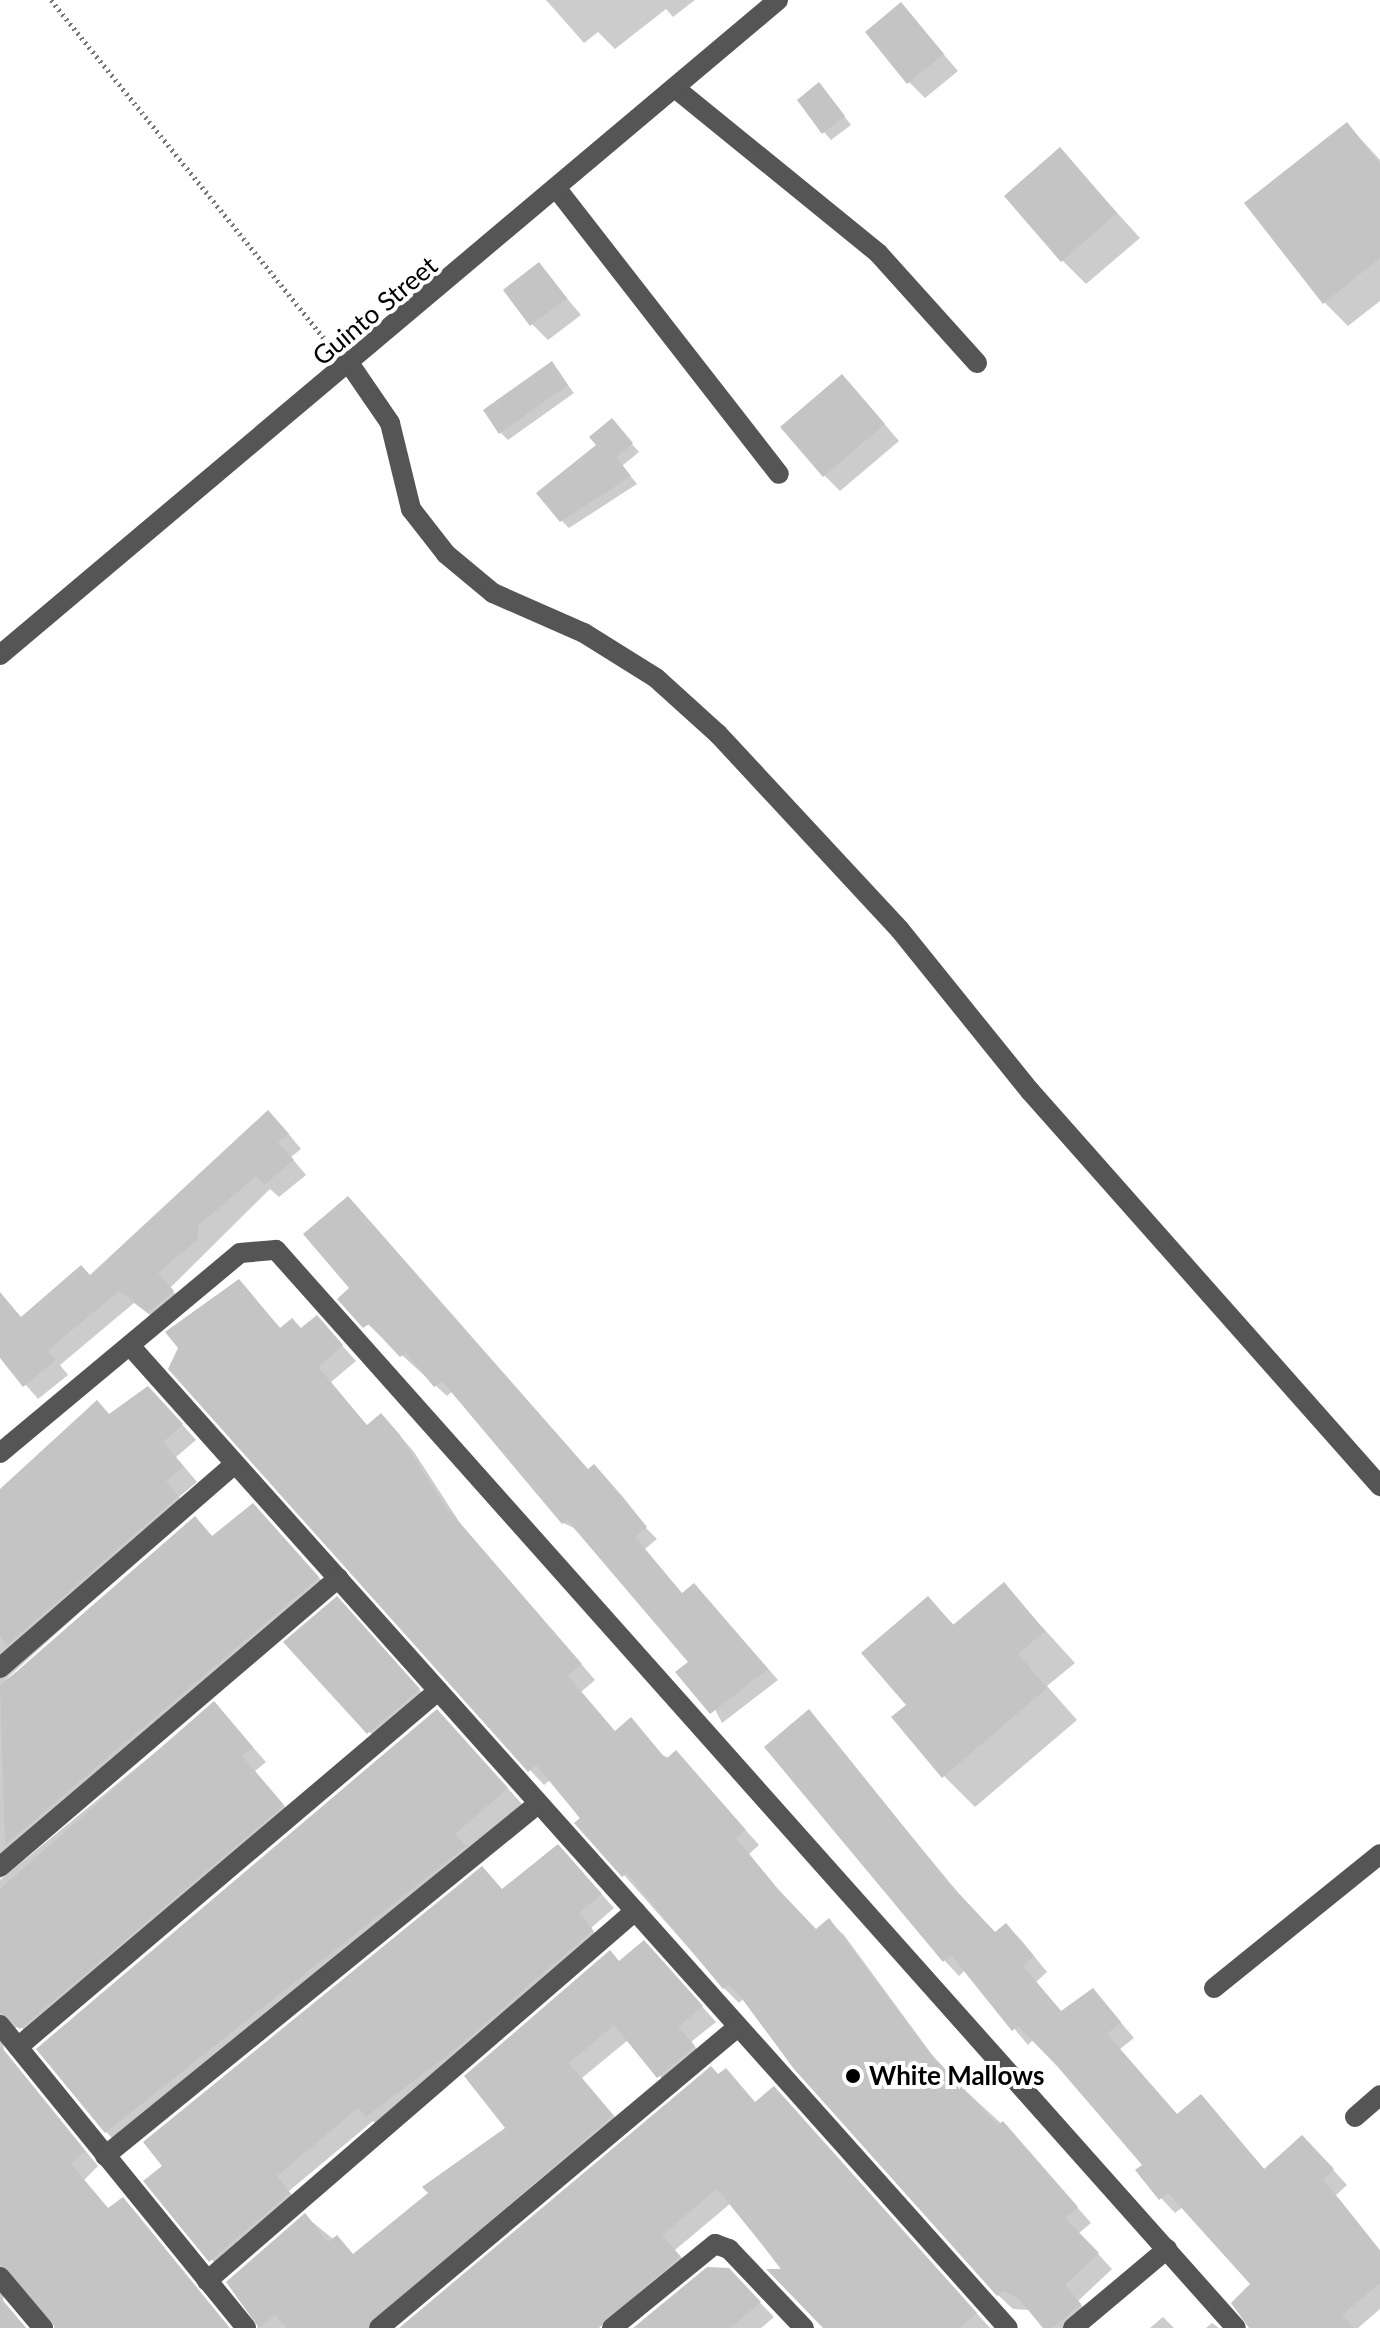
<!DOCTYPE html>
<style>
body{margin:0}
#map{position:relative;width:1380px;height:2328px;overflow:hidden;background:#fff;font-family:Lato,sans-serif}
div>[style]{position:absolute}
.shadow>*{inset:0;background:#0003}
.building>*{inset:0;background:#c4c4c4}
.path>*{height:5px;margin-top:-2.5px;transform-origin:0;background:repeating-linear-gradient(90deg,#777 0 2px,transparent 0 6px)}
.minor>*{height:20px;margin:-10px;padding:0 10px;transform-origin:10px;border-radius:10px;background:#555}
.dots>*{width:22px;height:22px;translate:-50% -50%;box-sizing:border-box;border:4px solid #fff;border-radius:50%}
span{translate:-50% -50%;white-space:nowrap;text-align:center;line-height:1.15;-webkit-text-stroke:8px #fff;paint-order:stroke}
.street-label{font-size:26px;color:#000}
.poi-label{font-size:26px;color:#000;font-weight:700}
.left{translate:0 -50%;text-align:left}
</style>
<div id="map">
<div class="shadow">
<div style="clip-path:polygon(546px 0,695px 0,673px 17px,666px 9px,615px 49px,598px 32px,584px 43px)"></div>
<div style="clip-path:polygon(901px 5px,958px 71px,925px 98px,909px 82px)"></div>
<div style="clip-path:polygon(826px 93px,851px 125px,831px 140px,824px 132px)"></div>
<div style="clip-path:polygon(1347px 124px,1380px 160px,1380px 301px,1348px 326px,1324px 302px)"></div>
<div style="clip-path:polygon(1060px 150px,1140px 238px,1086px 284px,1062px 260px)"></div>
<div style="clip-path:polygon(539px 265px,581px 315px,548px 340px,532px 324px)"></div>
<div style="clip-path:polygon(552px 364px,574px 393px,508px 440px,501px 433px)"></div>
<div style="clip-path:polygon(858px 393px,899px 441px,840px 491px,824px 475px)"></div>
<div style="clip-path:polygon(619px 429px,639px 452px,622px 466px,637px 484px,569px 528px,562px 521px)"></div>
<div style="clip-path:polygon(282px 1126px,301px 1149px,291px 1157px,306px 1175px,279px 1197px,270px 1189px,170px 1288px,186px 1306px,163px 1325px,134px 1303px,60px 1365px,68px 1375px,38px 1399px,0 1355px,0 1313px,22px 1318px,91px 1278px)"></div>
<div style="clip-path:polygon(239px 1282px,281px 1329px,331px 1333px,356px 1361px,331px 1382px,368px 1427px,395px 1430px,414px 1452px,460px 1523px,595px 1680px,581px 1692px,616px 1733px,690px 1768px,759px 1845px,749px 1854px,791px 1905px,816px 1932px,829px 1921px,844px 1935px,944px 2071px,1017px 2138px,1091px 2223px,1079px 2233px,1112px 2269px,1078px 2301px,1094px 2320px,1085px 2328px,1043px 2328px,1030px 2310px,1013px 2309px,998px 2295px,744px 1998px,739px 2003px,724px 1988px,624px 1875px,550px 1780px,544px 1785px,530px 1770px)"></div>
<div style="clip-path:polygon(340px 1299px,589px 1471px,657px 1539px,645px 1549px,683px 1595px,705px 1597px,778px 1680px,722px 1723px,691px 1662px,579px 1530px,563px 1523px,453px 1391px,447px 1396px)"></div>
<div style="clip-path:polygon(163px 1403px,196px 1440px,176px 1457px,197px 1482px,179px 1497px,191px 1511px,5px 1680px,214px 1538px,267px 1520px,332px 1592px,0 1879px,0 1491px,110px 1416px)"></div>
<div style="clip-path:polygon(1004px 1585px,1075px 1663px,1047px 1686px,1077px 1720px,975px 1807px,944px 1776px,908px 1705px,928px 1598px,955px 1626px)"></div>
<div style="clip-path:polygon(352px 1615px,434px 1706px,385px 1748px,285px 1643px)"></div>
<div style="clip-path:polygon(214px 1704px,266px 1762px,255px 1771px,296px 1820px,35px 2042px,20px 2026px,2px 2034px,4px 2050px,98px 2166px,84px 2180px,109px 2210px,123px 2199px,137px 2214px,230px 2328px,54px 2328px,55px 2320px,6px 2280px,3px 2301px,26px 2328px,0 2328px,0 1880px)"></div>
<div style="clip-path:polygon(808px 1712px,965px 1901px,995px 1934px,1006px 1925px,1021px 1940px,1047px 1972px,1036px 1982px,1062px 2012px,1107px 2006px,1134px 2038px,1120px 2049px,1178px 2116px,1201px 2097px,1266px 2171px,1317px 2152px,1347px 2185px,1336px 2195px,1380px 2250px,1380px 2309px,1358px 2328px,1249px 2328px,1253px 2284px,1183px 2207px,1175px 2213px,1161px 2198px,1145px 2165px,1034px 2039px,1028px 2045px,965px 1970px,959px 1976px,945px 1961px,766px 1747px)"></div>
<div style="clip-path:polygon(452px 1727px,522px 1804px,121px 2147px,106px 2132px)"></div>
<div style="clip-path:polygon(571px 1860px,614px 1908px,591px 1928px,605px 1945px,382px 2130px,373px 2121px,289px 2191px,302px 2208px,224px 2274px,146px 2181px,503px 1891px)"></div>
<div style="clip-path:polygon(658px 1957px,716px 2022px,691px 2042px,708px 2062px,673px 2091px,628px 2040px,582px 2078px,626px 2130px,390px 2328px,257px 2328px,305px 2216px,354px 2256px,507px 2128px,620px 1963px)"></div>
<div style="clip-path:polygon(788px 2103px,990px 2328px,825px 2328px,731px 2203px,675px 2250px,693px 2271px,586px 2328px,402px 2328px,756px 2104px)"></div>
<div style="clip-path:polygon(728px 2270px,774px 2317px,761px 2328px,636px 2328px)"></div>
<div style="clip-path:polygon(1163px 2317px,1174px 2328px,1150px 2328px)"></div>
<div style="clip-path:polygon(1212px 2323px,1219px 2328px,1206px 2328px)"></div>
</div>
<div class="building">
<div style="clip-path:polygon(901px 2px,944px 54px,907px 84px,865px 32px)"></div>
<div style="clip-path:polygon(819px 82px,845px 116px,822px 134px,797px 100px)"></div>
<div style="clip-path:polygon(1347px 122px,1380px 164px,1380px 258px,1323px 304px,1244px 203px)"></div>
<div style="clip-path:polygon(1060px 147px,1117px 213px,1061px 262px,1004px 196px)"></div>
<div style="clip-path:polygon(539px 262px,567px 298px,530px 326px,503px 290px)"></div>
<div style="clip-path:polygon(552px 361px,568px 385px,499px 434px,483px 410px)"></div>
<div style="clip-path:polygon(842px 374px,885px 424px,823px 477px,780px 427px)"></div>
<div style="clip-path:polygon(612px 418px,633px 443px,616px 457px,631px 476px,560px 522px,536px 493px,596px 445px,589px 437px)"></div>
<div style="clip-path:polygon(268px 1110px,289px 1134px,278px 1142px,294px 1160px,264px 1185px,256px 1176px,199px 1225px,197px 1240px,158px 1273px,174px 1291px,148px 1312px,119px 1291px,48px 1350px,56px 1360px,23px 1387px,0 1358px,0 1292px,21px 1317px,81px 1265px,90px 1275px)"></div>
<div style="clip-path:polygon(348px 1196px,588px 1469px,594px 1464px,622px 1496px,647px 1527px,635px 1537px,682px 1593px,694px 1583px,768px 1669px,710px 1714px,675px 1672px,688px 1662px,567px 1520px,562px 1524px,442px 1381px,434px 1387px,406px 1353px,400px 1357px,369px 1324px,363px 1328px,337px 1299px,349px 1288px,303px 1234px)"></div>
<div style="clip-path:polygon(239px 1279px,280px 1328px,292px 1318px,301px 1328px,317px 1315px,343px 1345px,318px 1367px,367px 1425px,381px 1413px,400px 1435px,445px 1506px,582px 1664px,568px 1676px,615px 1731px,631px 1717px,666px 1759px,676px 1750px,746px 1830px,736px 1838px,777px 1888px,816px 1929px,829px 1918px,930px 2053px,998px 2125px,1003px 2121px,1078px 2207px,1065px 2218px,1099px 2253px,1065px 2285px,1081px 2304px,1052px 2328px,1043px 2328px,1019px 2299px,1003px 2291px,997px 2296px,794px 2069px,740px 1996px,729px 1985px,723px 1989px,627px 1873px,622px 1877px,574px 1823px,580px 1818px,536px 1765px,528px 1772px,168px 1369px,178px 1348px,165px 1332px)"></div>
<div style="clip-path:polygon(148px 1386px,183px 1424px,163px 1442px,184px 1467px,166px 1481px,178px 1496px,7px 1645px,0 1636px,0 1489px,97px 1400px,109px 1414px)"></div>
<div style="clip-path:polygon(253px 1503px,319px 1577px,5px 1845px,0 1686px,195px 1516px,212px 1536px)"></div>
<div style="clip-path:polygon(1004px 1582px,1045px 1631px,1018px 1654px,1047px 1688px,942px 1778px,891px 1717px,906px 1705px,861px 1653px,928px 1596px,953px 1625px)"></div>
<div style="clip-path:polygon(337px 1596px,420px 1689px,367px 1734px,283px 1642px)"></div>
<div style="clip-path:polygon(214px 1701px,253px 1747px,242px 1756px,284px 1805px,20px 2029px,0 2012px,0 1889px)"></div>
<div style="clip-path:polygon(437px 1709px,508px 1788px,455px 1834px,466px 1846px,105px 2133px,36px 2049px)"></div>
<div style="clip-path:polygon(809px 1709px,950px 1884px,995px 1932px,1006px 1923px,1034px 1956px,1023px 1966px,1061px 2011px,1093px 1988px,1121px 2022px,1107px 2034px,1177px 2114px,1201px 2094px,1264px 2169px,1302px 2135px,1334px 2169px,1323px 2179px,1380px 2251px,1380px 2283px,1342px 2315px,1354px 2328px,1249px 2328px,1231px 2303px,1250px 2284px,1168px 2193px,1159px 2200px,1135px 2170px,1142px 2165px,1057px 2066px,1018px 2026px,1012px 2031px,951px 1955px,943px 1962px,764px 1747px)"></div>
<div style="clip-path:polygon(558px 1844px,602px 1894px,579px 1913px,593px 1930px,447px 2056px,366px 2117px,358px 2108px,277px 2176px,289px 2193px,209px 2262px,143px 2181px,162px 2166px,143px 2142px,482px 1866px,502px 1889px)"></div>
<div style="clip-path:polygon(644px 1940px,703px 2006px,678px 2027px,695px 2046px,657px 2078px,614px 2025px,569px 2063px,613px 2115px,366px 2328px,286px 2328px,275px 2315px,259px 2328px,226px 2282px,305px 2213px,328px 2242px,337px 2235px,353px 2254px,428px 2193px,422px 2187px,505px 2128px,464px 2076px,610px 1950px,619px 1961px)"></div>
<div style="clip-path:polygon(0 2046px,85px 2151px,71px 2164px,108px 2208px,123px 2197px,229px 2328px,56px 2328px,0 2264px)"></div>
<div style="clip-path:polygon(711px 2066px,718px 2074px,726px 2068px,755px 2102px,774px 2086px,977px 2313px,960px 2328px,823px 2328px,766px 2269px,782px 2269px,717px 2189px,662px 2235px,680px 2256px,599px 2328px,399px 2328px)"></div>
<div style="clip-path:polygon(707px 2267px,729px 2268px,761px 2302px,730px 2328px,633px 2328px)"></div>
<div style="clip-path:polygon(0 2297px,26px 2328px,0 2328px)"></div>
</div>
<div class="path">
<div style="left:51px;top:0;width:439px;rotate:51.1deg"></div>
</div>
<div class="minor">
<div style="left:675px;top:88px;width:262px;rotate:39.1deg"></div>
<div style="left:878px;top:253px;width:148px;rotate:48deg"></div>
<div style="left:557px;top:189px;width:361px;rotate:52.1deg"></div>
<div style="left:351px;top:366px;width:69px;rotate:55.6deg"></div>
<div style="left:390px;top:423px;width:89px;rotate:76.3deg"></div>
<div style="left:411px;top:509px;width:57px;rotate:52.1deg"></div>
<div style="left:446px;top:554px;width:61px;rotate:39.7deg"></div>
<div style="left:493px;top:593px;width:99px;rotate:23.7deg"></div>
<div style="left:584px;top:633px;width:85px;rotate:32deg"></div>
<div style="left:656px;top:678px;width:84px;rotate:42.1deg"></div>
<div style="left:718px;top:734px;width:267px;rotate:47.1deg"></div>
<div style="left:900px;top:930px;width:207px;rotate:51.1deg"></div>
<div style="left:1030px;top:1091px;width:528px;rotate:48.46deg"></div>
<div style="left:0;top:655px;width:1017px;rotate:-40.09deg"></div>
<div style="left:132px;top:1348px;width:1314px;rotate:48.21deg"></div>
<div style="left:0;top:1453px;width:312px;rotate:-39.8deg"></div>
<div style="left:240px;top:1253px;width:36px;rotate:-5deg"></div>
<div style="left:276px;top:1250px;width:1443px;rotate:48.31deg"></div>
<div style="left:0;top:1668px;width:311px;rotate:-41deg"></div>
<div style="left:0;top:1867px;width:445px;rotate:-40.5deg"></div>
<div style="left:1214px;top:1988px;width:213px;rotate:-38.9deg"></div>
<div style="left:0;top:2025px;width:390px;rotate:50.9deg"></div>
<div style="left:18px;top:2047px;width:551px;rotate:-40.29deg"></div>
<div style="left:1355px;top:2117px;width:33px;rotate:-41deg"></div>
<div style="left:105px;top:2156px;width:559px;rotate:-39.12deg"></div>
<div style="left:0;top:2277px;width:67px;rotate:49.9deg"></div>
<div style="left:207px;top:2281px;width:566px;rotate:-40.84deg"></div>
<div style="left:379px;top:2328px;width:468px;rotate:-40deg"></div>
<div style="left:612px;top:2328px;width:133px;rotate:-39.2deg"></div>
<div style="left:715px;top:2244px;width:15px;rotate:20deg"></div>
<div style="left:729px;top:2249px;width:109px;rotate:46.5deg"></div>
<div style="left:1073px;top:2328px;width:123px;rotate:-40deg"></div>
</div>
<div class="dots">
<div style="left:853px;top:2076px;background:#000"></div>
</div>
<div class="street-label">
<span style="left:375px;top:311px;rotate:-40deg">Guinto Street</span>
</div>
<div class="poi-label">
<span class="left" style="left:869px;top:2076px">White Mallows</span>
</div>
</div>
